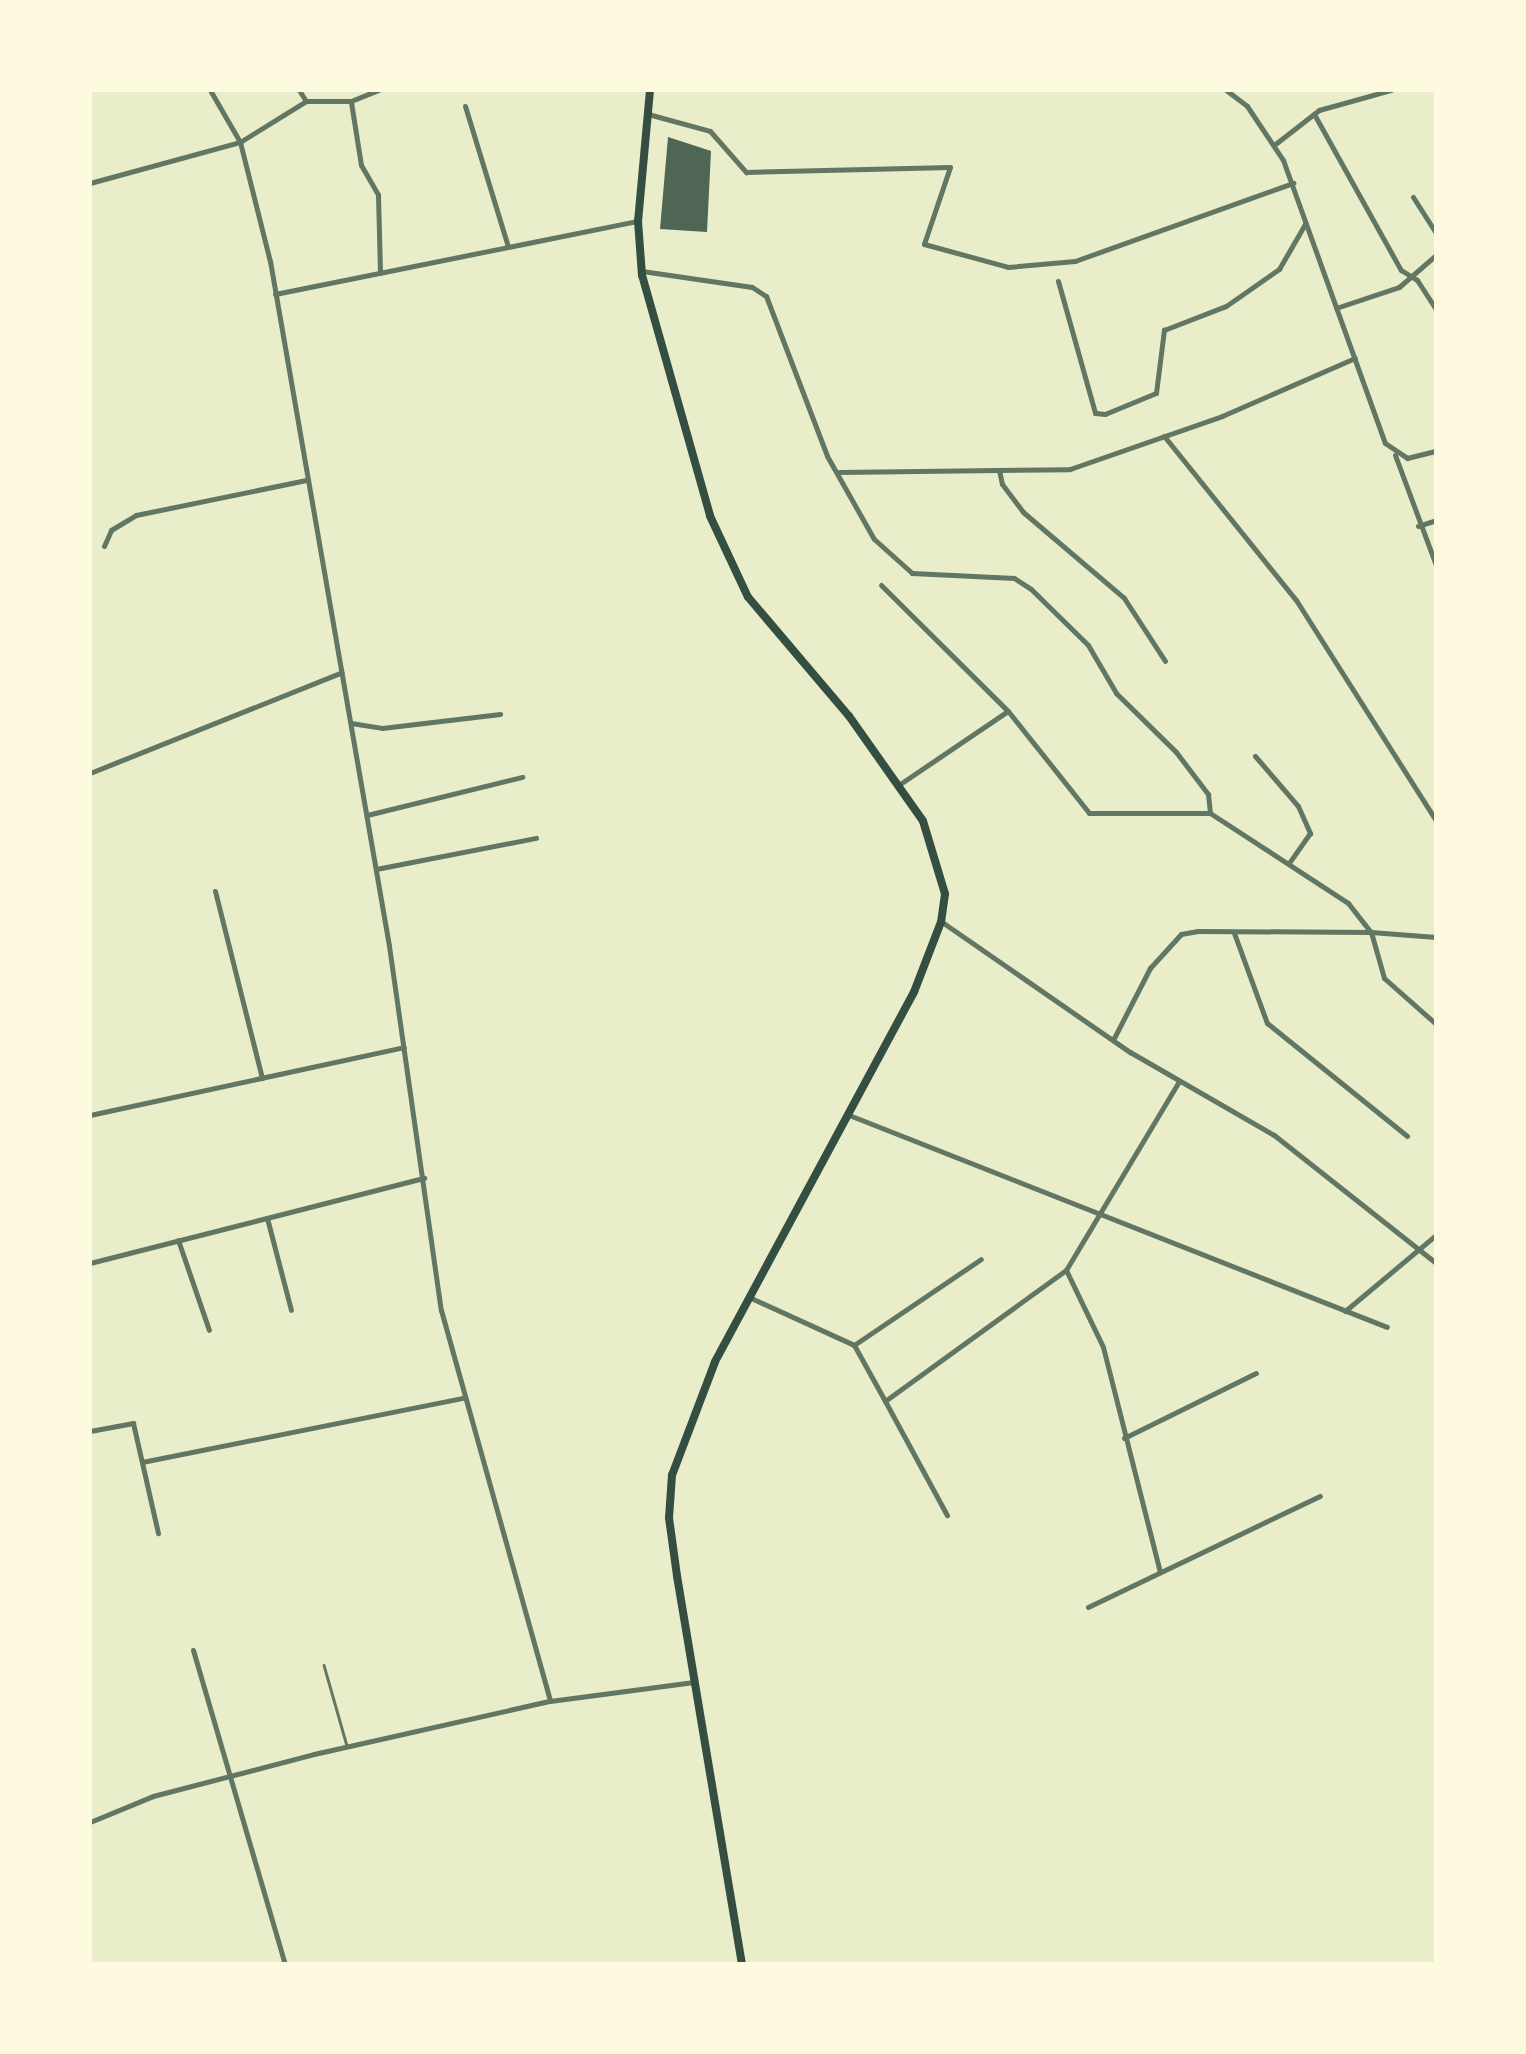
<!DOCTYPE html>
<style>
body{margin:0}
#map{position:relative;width:1526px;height:2054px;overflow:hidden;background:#e9edc9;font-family:"Titillium Web",sans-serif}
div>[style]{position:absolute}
.building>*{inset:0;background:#4f6655}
.service>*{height:2.5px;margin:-1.25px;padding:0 1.25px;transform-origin:1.25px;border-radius:1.25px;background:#617663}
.minor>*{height:5px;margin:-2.5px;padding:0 2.5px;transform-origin:2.5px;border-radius:2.5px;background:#617663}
.secondary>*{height:8px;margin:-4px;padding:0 4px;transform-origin:4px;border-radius:4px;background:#344e41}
span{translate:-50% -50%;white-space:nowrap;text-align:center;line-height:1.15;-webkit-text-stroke:10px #fefae0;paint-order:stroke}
.frame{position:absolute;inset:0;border:92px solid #fefae0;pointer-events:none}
</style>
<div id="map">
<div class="building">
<div style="clip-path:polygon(668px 137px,711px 151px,707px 232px,660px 229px)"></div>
</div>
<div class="service">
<div style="left:324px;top:1665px;width:84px;rotate:74.1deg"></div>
</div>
<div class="minor">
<div style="left:210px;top:90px;width:60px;rotate:60deg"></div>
<div style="left:240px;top:142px;width:123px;rotate:75.9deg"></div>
<div style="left:270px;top:261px;width:695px;rotate:80.14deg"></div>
<div style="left:389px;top:946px;width:368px;rotate:81.9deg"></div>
<div style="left:441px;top:1310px;width:406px;rotate:74.4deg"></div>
<div style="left:299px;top:90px;width:13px;rotate:58deg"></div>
<div style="left:1226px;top:90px;width:26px;rotate:37deg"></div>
<div style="left:1247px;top:106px;width:65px;rotate:56.3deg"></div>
<div style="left:1283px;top:160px;width:301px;rotate:70.2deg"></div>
<div style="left:1385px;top:443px;width:27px;rotate:34deg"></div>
<div style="left:1407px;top:458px;width:30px;rotate:-14deg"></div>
<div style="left:351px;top:102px;width:64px;rotate:81deg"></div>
<div style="left:361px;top:165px;width:34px;rotate:60deg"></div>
<div style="left:378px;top:195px;width:78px;rotate:88.5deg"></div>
<div style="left:465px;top:106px;width:147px;rotate:73deg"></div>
<div style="left:648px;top:114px;width:64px;rotate:15.3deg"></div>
<div style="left:710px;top:131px;width:55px;rotate:48.7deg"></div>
<div style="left:746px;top:172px;width:204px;rotate:-1.4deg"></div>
<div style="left:950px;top:167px;width:81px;rotate:108.7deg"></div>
<div style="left:924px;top:244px;width:87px;rotate:15.3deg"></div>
<div style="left:1008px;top:267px;width:67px;rotate:-5.1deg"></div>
<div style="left:1075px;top:261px;width:232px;rotate:-19.7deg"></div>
<div style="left:1314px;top:114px;width:179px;rotate:60.9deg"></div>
<div style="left:1401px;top:270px;width:19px;rotate:32deg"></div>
<div style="left:1417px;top:280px;width:35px;rotate:57deg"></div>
<div style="left:1274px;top:145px;width:57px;rotate:-37.9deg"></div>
<div style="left:1319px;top:110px;width:75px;rotate:-15.5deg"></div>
<div style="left:90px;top:183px;width:156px;rotate:-15.3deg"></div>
<div style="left:240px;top:142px;width:78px;rotate:-31.8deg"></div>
<div style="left:306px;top:101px;width:45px"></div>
<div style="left:351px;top:101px;width:29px;rotate:-22deg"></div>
<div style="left:1413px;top:197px;width:43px;rotate:57.4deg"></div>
<div style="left:642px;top:271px;width:111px;rotate:8.3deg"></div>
<div style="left:752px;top:287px;width:17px;rotate:33deg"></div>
<div style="left:766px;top:296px;width:171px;rotate:69.1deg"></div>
<div style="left:827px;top:456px;width:95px;rotate:60.5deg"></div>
<div style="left:874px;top:539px;width:51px;rotate:41.8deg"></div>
<div style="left:912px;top:573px;width:102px;rotate:2.8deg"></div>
<div style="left:1014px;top:578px;width:20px;rotate:33deg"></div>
<div style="left:1031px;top:589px;width:80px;rotate:44.5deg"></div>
<div style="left:1088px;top:645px;width:56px;rotate:59.7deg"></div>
<div style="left:1116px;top:693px;width:84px;rotate:44.5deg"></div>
<div style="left:1176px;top:752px;width:53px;rotate:52.7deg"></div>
<div style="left:1208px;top:794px;width:19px;rotate:84deg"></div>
<div style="left:1058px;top:281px;width:137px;rotate:74.3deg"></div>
<div style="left:1095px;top:413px;width:10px;rotate:6deg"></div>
<div style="left:1105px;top:414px;width:55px;rotate:-22.4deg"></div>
<div style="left:1156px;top:393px;width:64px;rotate:-82.8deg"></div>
<div style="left:1164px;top:330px;width:66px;rotate:-21.2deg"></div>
<div style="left:1226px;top:306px;width:65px;rotate:-34.9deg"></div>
<div style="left:1279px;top:269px;width:52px;rotate:-60deg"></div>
<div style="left:275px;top:294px;width:370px;rotate:-11.4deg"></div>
<div style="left:1336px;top:308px;width:66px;rotate:-18.4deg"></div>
<div style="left:1399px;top:287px;width:49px;rotate:-40.9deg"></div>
<div style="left:1164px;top:436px;width:211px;rotate:51.2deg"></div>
<div style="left:1296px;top:600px;width:262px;rotate:57.6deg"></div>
<div style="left:1395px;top:455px;width:117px;rotate:69.6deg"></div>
<div style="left:999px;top:470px;width:14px;rotate:78deg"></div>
<div style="left:1002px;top:484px;width:35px;rotate:53deg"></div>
<div style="left:1023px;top:512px;width:133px;rotate:40.4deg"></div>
<div style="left:1124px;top:598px;width:75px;rotate:56.9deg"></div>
<div style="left:839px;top:472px;width:231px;rotate:-0.7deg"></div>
<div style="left:1070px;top:469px;width:161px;rotate:-19.2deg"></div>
<div style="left:1222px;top:416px;width:145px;rotate:-23.6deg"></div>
<div style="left:1418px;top:526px;width:19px;rotate:-18deg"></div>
<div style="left:104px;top:546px;width:17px;rotate:-66deg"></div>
<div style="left:111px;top:530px;width:29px;rotate:-31deg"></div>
<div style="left:136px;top:515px;width:175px;rotate:-11.6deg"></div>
<div style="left:881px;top:585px;width:179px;rotate:44.8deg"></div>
<div style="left:351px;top:723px;width:31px;rotate:9deg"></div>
<div style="left:382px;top:728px;width:119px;rotate:-6.8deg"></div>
<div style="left:1255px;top:756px;width:66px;rotate:49.3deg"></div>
<div style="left:1298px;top:806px;width:30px;rotate:66deg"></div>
<div style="left:1310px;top:833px;width:35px;rotate:125deg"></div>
<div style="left:90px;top:773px;width:271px;rotate:-21.8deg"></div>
<div style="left:900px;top:784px;width:130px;rotate:-34.1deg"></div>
<div style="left:1008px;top:711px;width:130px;rotate:51.5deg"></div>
<div style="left:1089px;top:813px;width:121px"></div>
<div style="left:1210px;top:813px;width:165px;rotate:33.1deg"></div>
<div style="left:1348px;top:903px;width:37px;rotate:52deg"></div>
<div style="left:1371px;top:932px;width:65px;rotate:4.4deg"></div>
<div style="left:367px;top:815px;width:160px;rotate:-13.8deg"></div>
<div style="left:376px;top:869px;width:163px;rotate:-11deg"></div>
<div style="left:215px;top:891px;width:193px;rotate:75.9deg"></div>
<div style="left:942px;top:922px;width:229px;rotate:34.7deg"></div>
<div style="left:1130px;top:1052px;width:166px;rotate:30deg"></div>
<div style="left:1274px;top:1135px;width:206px;rotate:38.3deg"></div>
<div style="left:1234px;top:933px;width:96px;rotate:69.9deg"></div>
<div style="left:1267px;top:1023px;width:180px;rotate:38.9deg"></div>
<div style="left:1114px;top:1038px;width:79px;rotate:-62.8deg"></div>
<div style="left:1150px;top:968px;width:46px;rotate:-47.6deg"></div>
<div style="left:1181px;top:934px;width:17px;rotate:-10deg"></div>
<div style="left:1198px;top:931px;width:173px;rotate:0.3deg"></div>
<div style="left:1371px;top:932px;width:48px;rotate:74.2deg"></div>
<div style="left:1384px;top:978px;width:69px;rotate:41.5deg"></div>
<div style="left:90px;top:1115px;width:321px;rotate:-12.2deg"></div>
<div style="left:849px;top:1115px;width:578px;rotate:21.51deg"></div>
<div style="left:267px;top:1218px;width:95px;rotate:75.4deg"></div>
<div style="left:178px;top:1240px;width:95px;rotate:71deg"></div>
<div style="left:90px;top:1263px;width:345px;rotate:-14.3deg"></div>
<div style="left:1066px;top:1270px;width:85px;rotate:64.3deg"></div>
<div style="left:1103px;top:1347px;width:232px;rotate:75.8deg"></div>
<div style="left:751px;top:1298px;width:113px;rotate:24.5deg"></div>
<div style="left:854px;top:1345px;width:64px;rotate:61deg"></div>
<div style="left:885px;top:1401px;width:223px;rotate:-35.9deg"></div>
<div style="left:1066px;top:1270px;width:220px;rotate:-59.1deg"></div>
<div style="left:1345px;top:1311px;width:119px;rotate:-39.9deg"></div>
<div style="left:854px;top:1345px;width:153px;rotate:-34.1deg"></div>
<div style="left:885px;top:1401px;width:130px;rotate:61.5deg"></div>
<div style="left:90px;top:1431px;width:44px;rotate:-10.5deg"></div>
<div style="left:133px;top:1423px;width:113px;rotate:77.2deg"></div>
<div style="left:1124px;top:1438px;width:147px;rotate:-26.2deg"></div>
<div style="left:142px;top:1462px;width:326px;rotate:-11.3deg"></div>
<div style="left:1088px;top:1607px;width:257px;rotate:-25.6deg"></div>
<div style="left:193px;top:1650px;width:327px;rotate:73.7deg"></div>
<div style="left:90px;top:1822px;width:68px;rotate:-22.4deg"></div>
<div style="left:153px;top:1796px;width:166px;rotate:-14.6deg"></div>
<div style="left:314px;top:1754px;width:242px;rotate:-12.7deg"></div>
<div style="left:550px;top:1701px;width:145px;rotate:-7.5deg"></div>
</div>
<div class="secondary">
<div style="left:650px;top:90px;width:132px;rotate:95.2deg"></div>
<div style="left:638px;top:221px;width:54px;rotate:85.8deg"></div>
<div style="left:642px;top:275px;width:250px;rotate:74.2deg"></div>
<div style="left:710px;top:516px;width:89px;rotate:64.9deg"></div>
<div style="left:748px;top:597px;width:156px;rotate:49.7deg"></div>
<div style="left:849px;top:716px;width:128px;rotate:54.8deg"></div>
<div style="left:923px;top:821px;width:76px;rotate:73.2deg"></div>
<div style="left:945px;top:894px;width:28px;rotate:98deg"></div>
<div style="left:941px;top:922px;width:75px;rotate:111.1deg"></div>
<div style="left:914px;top:992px;width:420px;rotate:118.3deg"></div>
<div style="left:715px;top:1362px;width:121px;rotate:110.8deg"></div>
<div style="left:672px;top:1475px;width:43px;rotate:94deg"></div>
<div style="left:669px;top:1518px;width:59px;rotate:82.1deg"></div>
<div style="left:677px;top:1576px;width:393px;rotate:80.5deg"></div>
</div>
<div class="frame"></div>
</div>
